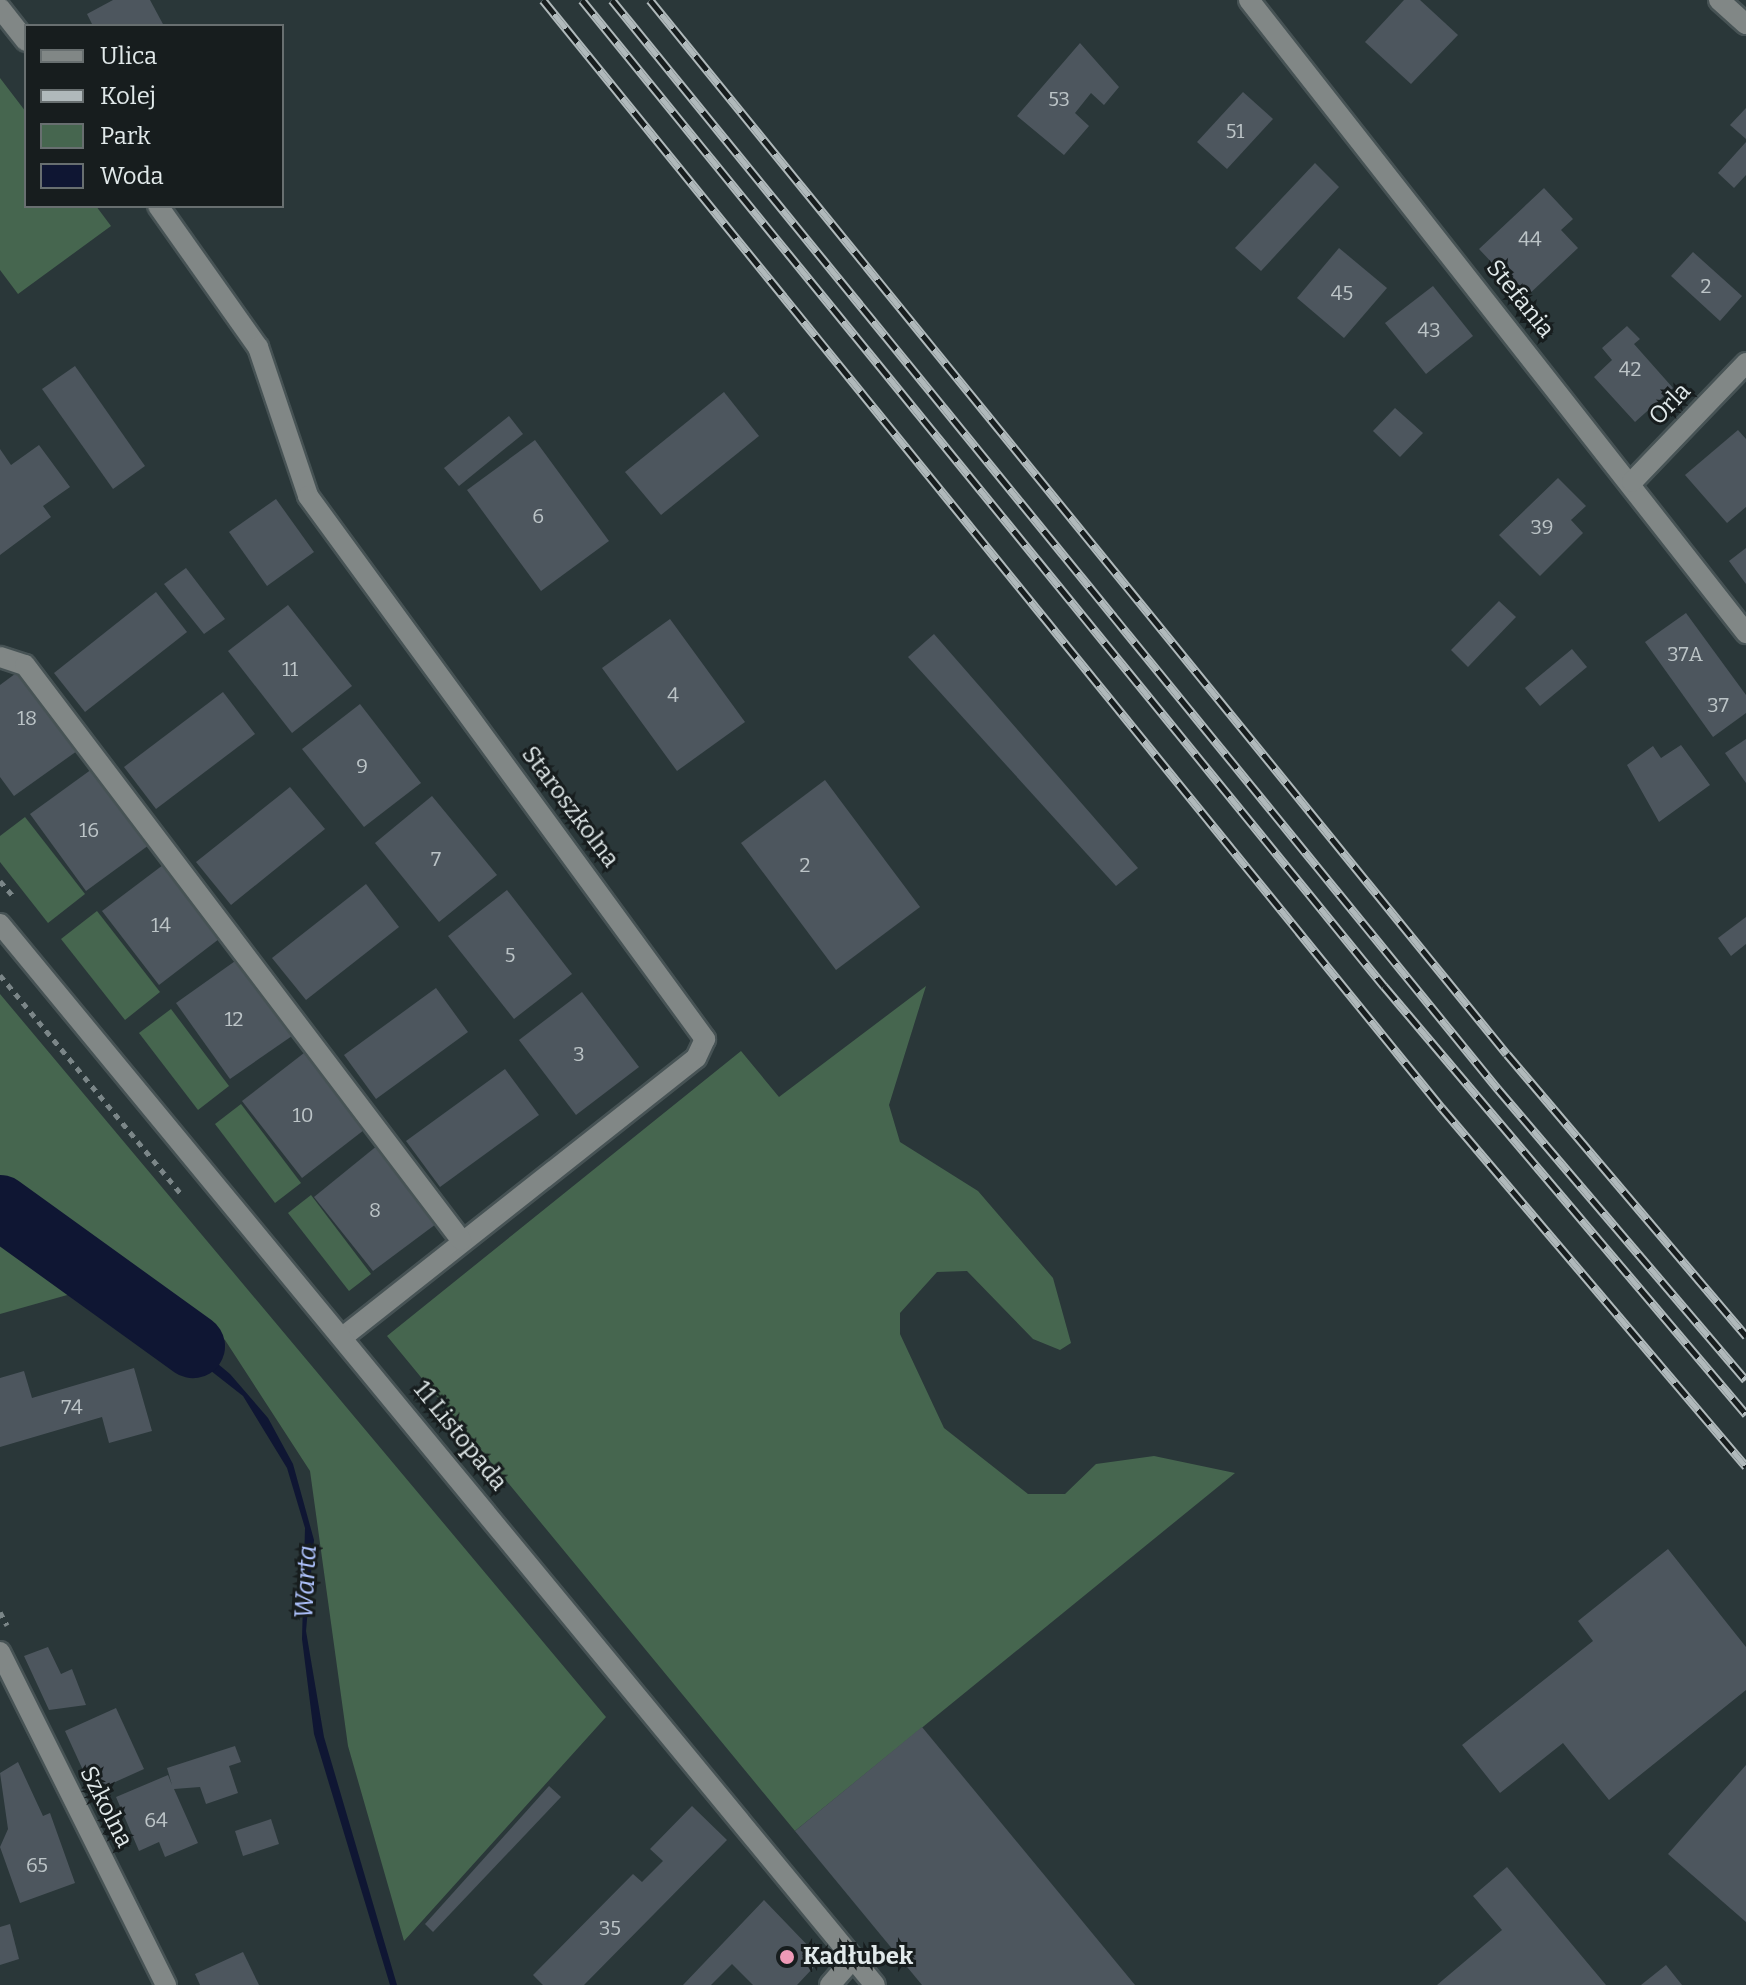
<!DOCTYPE html>
<meta charset="utf-8">
<style>
body{margin:0}
#map{position:relative;width:1746px;height:1985px;overflow:hidden;background:#2a3739;font-family:Bitter,serif}
div>[style]{position:absolute}
.green>*{inset:0;background:#46664f}
.water>*{inset:0;background:#0f1633}
.river>*{height:64px;margin:-32px;padding:0 32px;transform-origin:32px;border-radius:32px;background:#0f1633}
.building>*{inset:0;background:#4d565e}
.path>*{height:5px;margin-top:-2.5px;transform-origin:0;background:repeating-linear-gradient(90deg,#7b8688 0 6px,transparent 0 12px)}
.roads{filter:drop-shadow(2px 0 #475355) drop-shadow(-2px 0 #475355) drop-shadow(0 2px #475355) drop-shadow(0 -2px #475355)}
.minor>*{height:20px;margin:-10px;padding:0 10px;transform-origin:10px;border-radius:10px;background:#818786}
.rail>*{height:9px;margin-top:-4.5px;transform-origin:0;background:repeating-linear-gradient(90deg,#171d1e 0 18px,#b0b9bb 0 36px);box-sizing:border-box;border-block:2px solid #b0b9bb}
.dots>*{width:22px;height:22px;translate:-50% -50%;box-sizing:border-box;border:4px solid #171d1e;border-radius:50%}
span{translate:-50% -50%;white-space:nowrap;text-align:center;line-height:1.15;-webkit-text-stroke:6px #171d1e;paint-order:stroke}
.number-label{font-size:20px;color:#bcc4c7}
.number-label span{-webkit-text-stroke-width:0}
.street-label{font-size:24px;color:#e1e9ea}
.poi-label{font-size:24px;color:#e1e9ea;font-weight:700}
.left{translate:0 -50%;text-align:left}
.water-label{font-size:26px;color:#aec2fd;font-style:italic}
.legend{position:absolute;left:24px;top:24px;width:260px;height:184px;box-sizing:border-box;background:#171d1e;border:2px solid #686f70;margin:0;padding:10px 14px;list-style:none;font-size:24px;color:#e1e9ea}
.legend li{display:flex;align-items:center;gap:16px;height:40px}
.legend b{width:40px;border:2px solid #686f70}
</style>
<div id="map">
<div class="green">
<div style="clip-path:polygon(0 78px,26px 112px,26px 206px,96px 206px,111px 226px,18px 294px,0 270px)"></div>
<div style="clip-path:polygon(25px 817px,85px 894px,48px 923px,0 862px,0 836px)"></div>
<div style="clip-path:polygon(97px 911px,160px 992px,125px 1020px,61px 939px)"></div>
<div style="clip-path:polygon(926px 986px,889px 1105px,900px 1142px,978px 1191px,1053px 1278px,1071px 1343px,1060px 1350px,1033px 1339px,967px 1271px,937px 1272px,900px 1313px,900px 1334px,944px 1428px,1028px 1494px,1065px 1494px,1096px 1464px,1154px 1456px,1235px 1473px,795px 1831px,387px 1336px,741px 1051px,779px 1097px)"></div>
<div style="clip-path:polygon(0 994px,606px 1717px,404px 1941px,348px 1746px,310px 1471px,225px 1340px,0 1176px)"></div>
<div style="clip-path:polygon(171px 1009px,229px 1086px,198px 1110px,139px 1033px)"></div>
<div style="clip-path:polygon(241px 1104px,301px 1183px,275px 1203px,215px 1124px)"></div>
<div style="clip-path:polygon(311px 1195px,371px 1274px,349px 1291px,288px 1213px)"></div>
<div style="clip-path:polygon(0 1228px,85px 1290px,0 1314px)"></div>
</div>
<div class="water">
<div style="clip-path:polygon(0 1202px,36px 1228px,61px 1238px,70px 1234px,73px 1248px,117px 1281px,108px 1294px,0 1221px)"></div>
<div style="clip-path:polygon(126px 1287px,230px 1374px,268px 1418px,293px 1464px,314px 1540px,306px 1631px,324px 1737px,397px 1985px,390px 1985px,314px 1734px,302px 1639px,305px 1528px,287px 1468px,243px 1396px,118px 1298px)"></div>
</div>
<div class="river">
<div style="left:0;top:1207px;width:238px;rotate:35.8deg"></div>
</div>
<div class="building">
<div style="clip-path:polygon(113px 0,150px 0,164px 26px,93px 26px,87px 14px)"></div>
<div style="clip-path:polygon(1404px 0,1420px 0,1458px 35px,1411px 84px,1365px 42px)"></div>
<div style="clip-path:polygon(1080px 43px,1119px 87px,1104px 105px,1091px 93px,1075px 113px,1089px 126px,1064px 155px,1017px 116px)"></div>
<div style="clip-path:polygon(1243px 92px,1273px 119px,1227px 169px,1197px 142px)"></div>
<div style="clip-path:polygon(1746px 108px,1746px 139px,1730px 125px)"></div>
<div style="clip-path:polygon(1746px 142px,1746px 175px,1734px 188px,1718px 173px)"></div>
<div style="clip-path:polygon(1315px 163px,1339px 187px,1261px 271px,1235px 248px)"></div>
<div style="clip-path:polygon(1544px 188px,1573px 219px,1561px 230px,1578px 248px,1525px 298px,1479px 249px)"></div>
<div style="clip-path:polygon(1339px 248px,1387px 288px,1344px 338px,1297px 298px)"></div>
<div style="clip-path:polygon(1693px 252px,1742px 296px,1720px 321px,1671px 276px)"></div>
<div style="clip-path:polygon(1433px 286px,1473px 336px,1426px 374px,1385px 323px)"></div>
<div style="clip-path:polygon(1627px 326px,1640px 339px,1634px 344px,1673px 388px,1635px 422px,1594px 377px,1612px 360px,1602px 348px)"></div>
<div style="clip-path:polygon(75px 366px,145px 466px,113px 489px,42px 389px)"></div>
<div style="clip-path:polygon(724px 392px,759px 436px,661px 515px,625px 472px)"></div>
<div style="clip-path:polygon(1395px 408px,1423px 433px,1400px 457px,1373px 431px)"></div>
<div style="clip-path:polygon(509px 416px,523px 434px,459px 486px,444px 468px)"></div>
<div style="clip-path:polygon(1738px 430px,1746px 439px,1746px 507px,1727px 523px,1685px 475px)"></div>
<div style="clip-path:polygon(535px 440px,609px 541px,541px 591px,467px 490px)"></div>
<div style="clip-path:polygon(39px 445px,70px 487px,43px 506px,51px 517px,0 555px,0 449px,11px 465px)"></div>
<div style="clip-path:polygon(1558px 478px,1586px 506px,1571px 520px,1583px 533px,1540px 576px,1499px 535px)"></div>
<div style="clip-path:polygon(276px 499px,314px 552px,267px 586px,229px 532px)"></div>
<div style="clip-path:polygon(1746px 548px,1746px 584px,1729px 561px)"></div>
<div style="clip-path:polygon(186px 568px,225px 619px,204px 634px,164px 584px)"></div>
<div style="clip-path:polygon(156px 592px,187px 632px,85px 712px,54px 673px)"></div>
<div style="clip-path:polygon(1499px 601px,1516px 617px,1468px 667px,1451px 650px)"></div>
<div style="clip-path:polygon(288px 605px,352px 686px,292px 733px,228px 651px)"></div>
<div style="clip-path:polygon(1686px 613px,1746px 695px,1746px 713px,1713px 737px,1645px 642px)"></div>
<div style="clip-path:polygon(670px 619px,745px 722px,677px 771px,602px 668px)"></div>
<div style="clip-path:polygon(934px 634px,1138px 868px,1116px 886px,908px 657px)"></div>
<div style="clip-path:polygon(1572px 649px,1587px 667px,1540px 706px,1525px 688px)"></div>
<div style="clip-path:polygon(19px 671px,77px 751px,14px 796px,0 777px,0 685px)"></div>
<div style="clip-path:polygon(223px 692px,255px 734px,156px 809px,124px 767px)"></div>
<div style="clip-path:polygon(360px 704px,421px 783px,364px 827px,302px 749px)"></div>
<div style="clip-path:polygon(1746px 739px,1746px 783px,1725px 753px)"></div>
<div style="clip-path:polygon(1681px 745px,1710px 785px,1659px 822px,1627px 765px,1653px 746px,1661px 758px)"></div>
<div style="clip-path:polygon(92px 769px,149px 845px,86px 891px,30px 814px)"></div>
<div style="clip-path:polygon(825px 780px,920px 907px,836px 970px,741px 843px)"></div>
<div style="clip-path:polygon(290px 787px,325px 829px,231px 905px,196px 862px)"></div>
<div style="clip-path:polygon(432px 796px,497px 875px,439px 922px,375px 843px)"></div>
<div style="clip-path:polygon(163px 865px,219px 939px,159px 985px,102px 911px)"></div>
<div style="clip-path:polygon(366px 884px,399px 927px,306px 1000px,272px 958px)"></div>
<div style="clip-path:polygon(507px 890px,572px 974px,514px 1019px,448px 936px)"></div>
<div style="clip-path:polygon(1746px 917px,1746px 944px,1731px 956px,1718px 938px)"></div>
<div style="clip-path:polygon(238px 959px,292px 1036px,230px 1079px,176px 1003px)"></div>
<div style="clip-path:polygon(436px 988px,468px 1032px,376px 1099px,344px 1055px)"></div>
<div style="clip-path:polygon(582px 992px,639px 1067px,576px 1115px,519px 1040px)"></div>
<div style="clip-path:polygon(304px 1053px,364px 1130px,302px 1178px,242px 1101px)"></div>
<div style="clip-path:polygon(505px 1069px,539px 1115px,440px 1187px,406px 1141px)"></div>
<div style="clip-path:polygon(378px 1145px,436px 1224px,373px 1271px,314px 1197px)"></div>
<div style="clip-path:polygon(134px 1368px,152px 1431px,109px 1443px,102px 1417px,0 1447px,0 1378px,24px 1371px,32px 1398px)"></div>
<div style="clip-path:polygon(1668px 1549px,1746px 1647px,1746px 1690px,1609px 1800px,1563px 1743px,1500px 1793px,1462px 1745px,1593px 1641px,1578px 1621px)"></div>
<div style="clip-path:polygon(48px 1647px,61px 1674px,72px 1669px,86px 1705px,49px 1710px,24px 1656px)"></div>
<div style="clip-path:polygon(116px 1708px,144px 1769px,93px 1792px,65px 1731px)"></div>
<div style="clip-path:polygon(922px 1727px,1135px 1985px,922px 1985px,795px 1831px)"></div>
<div style="clip-path:polygon(235px 1746px,241px 1762px,229px 1766px,238px 1793px,206px 1804px,200px 1787px,174px 1789px,198px 1843px,165px 1857px,159px 1842px,139px 1851px,116px 1797px,168px 1775px,172px 1785px,167px 1768px)"></div>
<div style="clip-path:polygon(18px 1762px,43px 1816px,50px 1813px,75px 1883px,20px 1903px,0 1847px,8px 1829px,0 1773px)"></div>
<div style="clip-path:polygon(1746px 1765px,1746px 1922px,1668px 1854px)"></div>
<div style="clip-path:polygon(549px 1786px,561px 1797px,433px 1932px,425px 1924px)"></div>
<div style="clip-path:polygon(692px 1806px,727px 1840px,584px 1985px,543px 1985px,533px 1975px,633px 1874px,642px 1882px,663px 1861px,650px 1849px)"></div>
<div style="clip-path:polygon(271px 1819px,279px 1844px,243px 1856px,235px 1831px)"></div>
<div style="clip-path:polygon(1507px 1867px,1606px 1985px,1437px 1985px,1502px 1930px,1473px 1896px)"></div>
<div style="clip-path:polygon(764px 1900px,813px 1951px,813px 1968px,797px 1985px,753px 1985px,732px 1964px,711px 1985px,683px 1985px)"></div>
<div style="clip-path:polygon(10px 1924px,19px 1959px,0 1965px,0 1927px)"></div>
<div style="clip-path:polygon(243px 1952px,259px 1985px,200px 1985px,195px 1974px)"></div>
<div style="clip-path:polygon(1666px 1965px,1682px 1985px,1641px 1985px)"></div>
</div>
<div class="path">
<div style="left:0;top:881px;width:23px;rotate:49deg"></div>
<div style="left:0;top:975px;width:287px;rotate:50.4deg"></div>
<div style="left:0;top:1612px;width:15px;rotate:62deg"></div>
</div>
<div class="roads">
<div class="minor">
<div style="left:1249px;top:0;width:805px;rotate:51.86deg"></div>
<div style="left:1719px;top:0;width:36px;rotate:42deg"></div>
<div style="left:0;top:8px;width:42px;rotate:51.8deg"></div>
<div style="left:158px;top:206px;width:173px;rotate:54.7deg"></div>
<div style="left:258px;top:347px;width:157px;rotate:71.4deg"></div>
<div style="left:308px;top:496px;width:673px;rotate:53.83deg"></div>
<div style="left:705px;top:1039px;width:21px;rotate:115deg"></div>
<div style="left:696px;top:1058px;width:447px;rotate:141.7deg"></div>
<div style="left:1632px;top:482px;width:165px;rotate:-46.2deg"></div>
<div style="left:0;top:657px;width:26px;rotate:18deg"></div>
<div style="left:25px;top:665px;width:722px;rotate:52.83deg"></div>
<div style="left:0;top:924px;width:1375px;rotate:50.49deg"></div>
<div style="left:0;top:1652px;width:372px;rotate:63.5deg"></div>
<div style="left:830px;top:1985px;width:35px;rotate:-49deg"></div>
</div>
</div>
<div class="rail">
<div style="left:543px;top:0;width:1427px;rotate:50.95deg"></div>
<div style="left:1442px;top:1108px;width:470px;rotate:49.7deg"></div>
<div style="left:582px;top:0;width:1271px;rotate:50.88deg"></div>
<div style="left:1384px;top:986px;width:561px;rotate:49.78deg"></div>
<div style="left:612px;top:0;width:1404px;rotate:50.87deg"></div>
<div style="left:1498px;top:1089px;width:382px;rotate:49.6deg"></div>
<div style="left:650px;top:0;width:1358px;rotate:50.89deg"></div>
<div style="left:1507px;top:1054px;width:370px;rotate:49.7deg"></div>
</div>
<div class="dots">
<div style="left:787px;top:1957px;background:#ef9ab7"></div>
</div>
<div class="number-label">
<span style="left:1059px;top:99px">53</span>
<span style="left:1235px;top:131px">51</span>
<span style="left:1530px;top:239px">44</span>
<span style="left:1706px;top:286px">2</span>
<span style="left:1342px;top:293px">45</span>
<span style="left:1429px;top:330px">43</span>
<span style="left:1630px;top:369px">42</span>
<span style="left:538px;top:516px">6</span>
<span style="left:1542px;top:527px">39</span>
<span style="left:1685px;top:654px">37A</span>
<span style="left:290px;top:669px">11</span>
<span style="left:673px;top:695px">4</span>
<span style="left:1718px;top:705px">37</span>
<span style="left:27px;top:718px">18</span>
<span style="left:362px;top:766px">9</span>
<span style="left:89px;top:830px">16</span>
<span style="left:436px;top:859px">7</span>
<span style="left:805px;top:865px">2</span>
<span style="left:161px;top:925px">14</span>
<span style="left:510px;top:955px">5</span>
<span style="left:234px;top:1019px">12</span>
<span style="left:579px;top:1054px">3</span>
<span style="left:303px;top:1115px">10</span>
<span style="left:375px;top:1210px">8</span>
<span style="left:72px;top:1407px">74</span>
<span style="left:156px;top:1820px">64</span>
<span style="left:37px;top:1865px">65</span>
<span style="left:610px;top:1928px">35</span>
</div>
<div class="street-label">
<span style="left:1520px;top:299px;rotate:51deg">Stefania</span>
<span style="left:1670px;top:404px;rotate:-46deg">Orla</span>
<span style="left:570px;top:807px;rotate:53deg">Staroszkolna</span>
<span style="left:460px;top:1436px;rotate:51deg">11 Listopada</span>
<span style="left:106px;top:1807px;rotate:63deg">Szkolna</span>
</div>
<div class="poi-label">
<span class="left" style="left:803px;top:1957px">Kadłubek</span>
</div>
<div class="water-label">
<span style="left:306px;top:1582px;rotate:-87deg">Warta</span>
</div>
<ul class="legend">
<li><b style="height:10px;background:#818786"></b>Ulica</li>
<li><b style="height:10px;background:#b0b9bb"></b>Kolej</li>
<li><b style="height:22px;background:#46664f"></b>Park</li>
<li><b style="height:22px;background:#0f1633"></b>Woda</li>
</ul>
</div>
